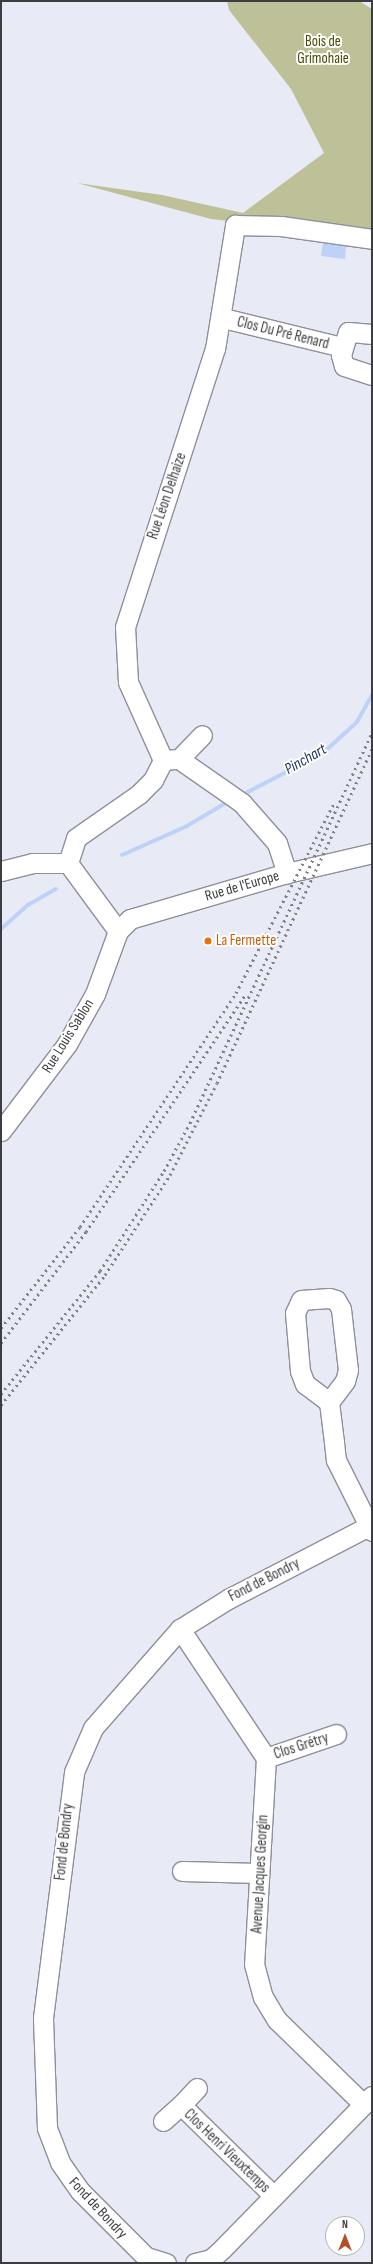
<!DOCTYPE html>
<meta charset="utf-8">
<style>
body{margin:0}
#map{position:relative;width:373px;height:2264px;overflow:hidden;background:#e8ebf6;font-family:"Sofia Sans Condensed",sans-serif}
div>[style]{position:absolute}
.forest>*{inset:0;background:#bec197}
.water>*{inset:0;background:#bed1f6}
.stream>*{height:4px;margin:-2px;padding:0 2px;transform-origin:2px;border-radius:2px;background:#bed1f6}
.roads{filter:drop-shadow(1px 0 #8d909a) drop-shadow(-1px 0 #8d909a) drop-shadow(0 1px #8d909a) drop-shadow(0 -1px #8d909a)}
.minor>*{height:19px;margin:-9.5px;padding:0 9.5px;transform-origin:9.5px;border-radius:9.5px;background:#fff}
.rail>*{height:3px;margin-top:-1.5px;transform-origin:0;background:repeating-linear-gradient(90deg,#808289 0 2px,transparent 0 6px)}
.dots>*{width:11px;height:11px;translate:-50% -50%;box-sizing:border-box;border:2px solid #fff;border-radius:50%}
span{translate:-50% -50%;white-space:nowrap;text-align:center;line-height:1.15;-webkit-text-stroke:4px #fff;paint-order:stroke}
.park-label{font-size:15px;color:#4a4a01}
.street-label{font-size:15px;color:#3c3d41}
.food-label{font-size:15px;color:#c56008}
.left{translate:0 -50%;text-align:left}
.water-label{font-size:16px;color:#203564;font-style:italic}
.frame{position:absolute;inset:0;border:2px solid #3c3d41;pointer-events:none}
.north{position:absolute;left:325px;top:2216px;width:40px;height:40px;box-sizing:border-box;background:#fff;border:1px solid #b1b1b3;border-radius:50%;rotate:0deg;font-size:11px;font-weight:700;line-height:16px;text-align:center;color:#3c3d41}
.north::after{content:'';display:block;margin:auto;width:14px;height:18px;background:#b54f24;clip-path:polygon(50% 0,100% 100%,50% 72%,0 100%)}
</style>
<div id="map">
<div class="forest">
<div style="clip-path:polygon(227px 1px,359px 1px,372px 9px,372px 238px,211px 219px,77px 183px,162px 195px,243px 213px,324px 153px,291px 89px,229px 10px)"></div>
</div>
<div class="water">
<div style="clip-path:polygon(323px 243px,346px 245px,345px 259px,321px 256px)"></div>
</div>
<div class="stream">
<div style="left:244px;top:794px;width:89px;rotate:-27.4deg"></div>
<div style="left:323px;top:753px;width:46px;rotate:-42.4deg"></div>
<div style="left:357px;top:722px;width:31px;rotate:-61deg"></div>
<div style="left:122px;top:855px;width:71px;rotate:-24deg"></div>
<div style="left:187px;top:826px;width:49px;rotate:-30.8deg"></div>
<div style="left:1px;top:929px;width:36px;rotate:-42deg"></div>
<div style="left:28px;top:905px;width:32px;rotate:-30deg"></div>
</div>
<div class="roads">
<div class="minor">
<div style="left:223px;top:318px;width:122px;rotate:13.7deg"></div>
<div style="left:372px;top:334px;width:24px;rotate:-175deg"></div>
<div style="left:348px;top:332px;width:24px;rotate:107deg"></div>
<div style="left:341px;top:355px;width:11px;rotate:75deg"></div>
<div style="left:344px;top:366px;width:29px;rotate:18deg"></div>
<div style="left:179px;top:759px;width:33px;rotate:-46deg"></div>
<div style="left:163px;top:760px;width:85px;rotate:-114.2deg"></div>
<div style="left:128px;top:682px;width:55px;rotate:-93.1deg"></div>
<div style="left:125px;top:627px;width:292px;rotate:-72.1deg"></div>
<div style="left:215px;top:349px;width:126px;rotate:-80.8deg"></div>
<div style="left:235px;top:225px;width:46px;rotate:1.2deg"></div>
<div style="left:281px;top:226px;width:92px;rotate:8.1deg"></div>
<div style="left:163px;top:760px;width:16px;rotate:-4deg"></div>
<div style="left:179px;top:759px;width:77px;rotate:34.9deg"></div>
<div style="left:242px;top:803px;width:53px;rotate:48.8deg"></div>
<div style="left:277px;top:843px;width:32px;rotate:72deg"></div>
<div style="left:68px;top:863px;width:26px;rotate:-72deg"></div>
<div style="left:76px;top:838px;width:77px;rotate:-34.9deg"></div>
<div style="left:139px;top:794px;width:20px;rotate:-45deg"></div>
<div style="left:153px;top:780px;width:22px;rotate:-63deg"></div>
<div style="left:68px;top:863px;width:84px;rotate:53.7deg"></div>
<div style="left:1px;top:871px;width:32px;rotate:-14deg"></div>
<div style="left:32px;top:863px;width:36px"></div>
<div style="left:1px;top:1131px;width:109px;rotate:-52.8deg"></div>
<div style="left:67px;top:1044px;width:57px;rotate:-60.8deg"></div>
<div style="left:95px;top:994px;width:67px;rotate:-69.9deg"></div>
<div style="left:118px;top:931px;width:17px;rotate:-45deg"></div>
<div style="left:130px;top:919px;width:164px;rotate:-16.3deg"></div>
<div style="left:287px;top:873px;width:87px;rotate:-13.2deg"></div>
<div style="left:329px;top:1402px;width:30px;rotate:-143deg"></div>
<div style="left:305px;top:1384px;width:14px;rotate:-111deg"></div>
<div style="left:300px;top:1371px;width:58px;rotate:-94.9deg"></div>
<div style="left:295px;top:1313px;width:14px;rotate:-65deg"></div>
<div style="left:301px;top:1300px;width:28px;rotate:-4deg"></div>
<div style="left:329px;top:1298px;width:7px;rotate:16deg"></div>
<div style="left:336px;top:1300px;width:10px;rotate:61deg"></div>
<div style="left:341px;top:1309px;width:61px;rotate:83.5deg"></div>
<div style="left:348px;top:1370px;width:11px;rotate:105deg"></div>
<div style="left:345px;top:1381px;width:26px;rotate:127deg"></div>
<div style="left:329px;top:1402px;width:40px;rotate:82.9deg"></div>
<div style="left:334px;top:1442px;width:18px;rotate:84deg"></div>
<div style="left:336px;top:1460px;width:74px;rotate:63.4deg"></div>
<div style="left:180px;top:1629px;width:155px;rotate:56.3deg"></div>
<div style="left:266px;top:1758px;width:206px;rotate:93.3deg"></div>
<div style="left:254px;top:1964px;width:34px;rotate:75deg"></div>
<div style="left:263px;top:1997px;width:27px;rotate:59deg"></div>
<div style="left:277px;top:2020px;width:120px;rotate:44.3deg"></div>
<div style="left:266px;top:1758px;width:74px;rotate:-18.9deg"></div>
<div style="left:182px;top:1871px;width:76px;rotate:1.5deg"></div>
<div style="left:197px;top:2088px;width:23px;rotate:133deg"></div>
<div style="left:181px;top:2105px;width:130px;rotate:44.4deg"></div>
<div style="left:163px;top:2121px;width:24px;rotate:-42deg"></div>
<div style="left:166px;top:2263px;width:21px;rotate:-163deg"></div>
<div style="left:146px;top:2257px;width:93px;rotate:-135deg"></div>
<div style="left:80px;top:2191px;width:35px;rotate:-125deg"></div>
<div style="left:60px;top:2162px;width:36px;rotate:-111deg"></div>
<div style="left:47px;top:2128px;width:110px;rotate:-92.1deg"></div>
<div style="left:43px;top:2018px;width:248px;rotate:-82.8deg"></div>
<div style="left:74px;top:1772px;width:48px;rotate:-66.6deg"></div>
<div style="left:93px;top:1728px;width:132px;rotate:-48.7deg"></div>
<div style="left:180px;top:1629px;width:57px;rotate:-32deg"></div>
<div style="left:228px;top:1599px;width:159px;rotate:-27.4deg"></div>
<div style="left:369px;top:1526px;width:6px;rotate:59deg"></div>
<div style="left:195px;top:2263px;width:16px;rotate:-14deg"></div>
<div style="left:211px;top:2259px;width:15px;rotate:-42deg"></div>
<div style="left:222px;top:2249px;width:214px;rotate:-45.6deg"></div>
</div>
</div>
<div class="rail">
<div style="left:1px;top:1328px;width:128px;rotate:-52deg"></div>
<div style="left:80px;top:1227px;width:281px;rotate:-56.3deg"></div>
<div style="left:236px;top:993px;width:214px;rotate:-62.7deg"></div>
<div style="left:1px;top:1343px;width:140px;rotate:-52.6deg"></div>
<div style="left:86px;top:1232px;width:285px;rotate:-56.1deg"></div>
<div style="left:1px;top:1394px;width:158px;rotate:-51.2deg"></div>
<div style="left:100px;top:1271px;width:119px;rotate:-57.4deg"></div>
<div style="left:164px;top:1171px;width:55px;rotate:-61.6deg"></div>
<div style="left:190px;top:1123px;width:431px;rotate:-65deg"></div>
<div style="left:1px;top:1405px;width:166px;rotate:-51.3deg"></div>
<div style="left:105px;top:1275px;width:119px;rotate:-57deg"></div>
<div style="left:170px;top:1175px;width:103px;rotate:-62.9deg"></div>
<div style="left:217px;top:1083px;width:368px;rotate:-65.1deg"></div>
</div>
<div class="dots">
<div style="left:208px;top:941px;background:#e8710a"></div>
</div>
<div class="park-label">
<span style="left:323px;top:50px">Bois de<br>Grimohaie</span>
</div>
<div class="street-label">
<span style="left:283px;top:333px;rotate:14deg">Clos Du Pré Renard</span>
<span style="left:167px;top:496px;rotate:-71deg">Rue Léon Delhaize</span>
<span style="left:242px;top:886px;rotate:-16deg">Rue de l'Europe</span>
<span style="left:68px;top:1036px;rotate:-58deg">Rue Louis Sablon</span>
<span style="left:264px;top:1580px;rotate:-27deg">Fond de Bondry</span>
<span style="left:301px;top:1746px;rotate:-18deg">Clos Grétry</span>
<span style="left:64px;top:1842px;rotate:-84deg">Fond de Bondry</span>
<span style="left:260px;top:1874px;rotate:-87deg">Avenue Jacques Georgin</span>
<span style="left:227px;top:2151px;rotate:44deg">Clos Henri Vieuxtemps</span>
<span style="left:98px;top:2208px;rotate:47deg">Fond de Bondry</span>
</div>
<div class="food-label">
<span class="left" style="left:216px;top:941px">La Fermette</span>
</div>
<div class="water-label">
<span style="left:306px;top:760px;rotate:-30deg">Pinchart</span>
</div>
<div class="frame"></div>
<div class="north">N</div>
</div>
